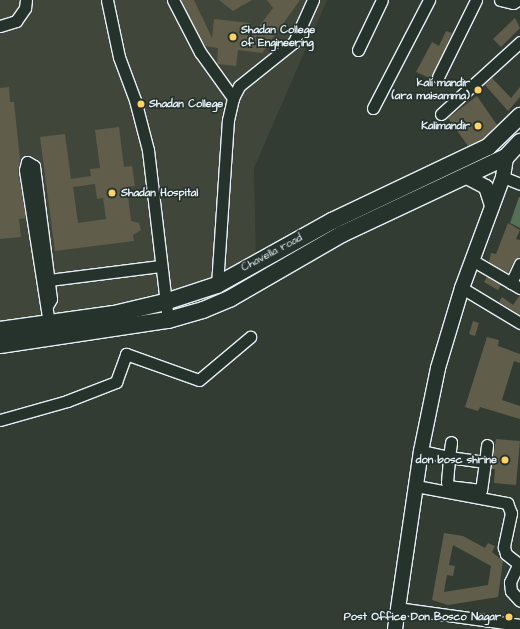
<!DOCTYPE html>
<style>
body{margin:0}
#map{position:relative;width:520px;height:629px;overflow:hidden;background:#323c33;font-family:"Architects Daughter",sans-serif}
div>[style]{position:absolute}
.built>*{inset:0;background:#40463a}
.green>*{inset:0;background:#557056}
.building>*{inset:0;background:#605e4a}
.roads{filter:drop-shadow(1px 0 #e8f1f8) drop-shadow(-1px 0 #e8f1f8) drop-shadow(0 1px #e8f1f8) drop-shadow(0 -1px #e8f1f8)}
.minor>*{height:11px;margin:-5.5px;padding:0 5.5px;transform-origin:5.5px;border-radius:5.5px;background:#26332d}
.major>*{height:14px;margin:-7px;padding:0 7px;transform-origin:7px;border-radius:7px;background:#26332d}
.highway>*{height:16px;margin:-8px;padding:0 8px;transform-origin:8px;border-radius:8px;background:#26332d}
.dots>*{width:11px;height:11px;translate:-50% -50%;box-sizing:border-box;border:2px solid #26332d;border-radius:50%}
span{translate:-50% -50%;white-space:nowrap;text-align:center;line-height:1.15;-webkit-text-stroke:3.5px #26332d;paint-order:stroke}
.poi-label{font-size:11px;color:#e8f1f8;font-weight:700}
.left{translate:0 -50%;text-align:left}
.right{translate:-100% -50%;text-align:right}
.street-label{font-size:11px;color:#e8f1f8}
</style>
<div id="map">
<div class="built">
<div style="clip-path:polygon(0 0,327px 0,254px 168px,256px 259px,208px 283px,147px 302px,0 325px)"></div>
</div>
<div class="green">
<div style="clip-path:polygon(519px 197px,520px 197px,520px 228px,510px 223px)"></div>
</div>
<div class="building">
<div style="clip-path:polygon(181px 0,194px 0,212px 38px,214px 19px,250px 23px,247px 42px,273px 8px,267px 0,300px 0,262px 53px,238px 50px,236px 66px,217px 64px,218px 48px,205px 46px)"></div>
<div style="clip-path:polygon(219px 0,252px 0,233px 11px)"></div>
<div style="clip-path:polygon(515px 18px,520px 28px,501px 47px,493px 39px)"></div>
<div style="clip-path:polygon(446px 31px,452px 33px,432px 79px,416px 72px,432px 42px,439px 46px)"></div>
<div style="clip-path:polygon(492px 78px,511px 98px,520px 87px,520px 97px,508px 111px,485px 85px)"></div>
<div style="clip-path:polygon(9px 87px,10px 102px,14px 102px,20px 160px,18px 171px,26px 218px,19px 219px,21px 237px,0 239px,0 88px)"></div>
<div style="clip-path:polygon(477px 96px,497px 125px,483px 139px,468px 146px,448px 118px)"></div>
<div style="clip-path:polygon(evenodd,119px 127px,124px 167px,132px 166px,135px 186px,127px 187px,131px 221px,139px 223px,141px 230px,133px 235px,134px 241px,55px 251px,40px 137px,65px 134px,71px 179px,91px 176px,90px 169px,100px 168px,95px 130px,119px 127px,95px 184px,97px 199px,103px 198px,106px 219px,78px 223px,73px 187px,95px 184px)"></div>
<div style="clip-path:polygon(508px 223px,520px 230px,516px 239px,520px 240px,520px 257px,514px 261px,508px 273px,489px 262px,491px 253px,496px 254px)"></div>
<div style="clip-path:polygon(487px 277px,501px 285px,498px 290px,484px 282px)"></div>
<div style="clip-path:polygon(520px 295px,520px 315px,499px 302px,502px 297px,513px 305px)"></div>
<div style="clip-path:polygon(473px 321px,479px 323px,475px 336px,469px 334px)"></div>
<div style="clip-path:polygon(487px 337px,499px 340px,498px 346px,520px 354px,520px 363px,514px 361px,502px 400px,520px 406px,520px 419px,480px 407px,478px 411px,465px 407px)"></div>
<div style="clip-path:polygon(496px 439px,520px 441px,516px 485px,494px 483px,495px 469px,491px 469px)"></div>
<div style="clip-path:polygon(evenodd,444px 533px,463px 536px,485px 548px,488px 543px,495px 546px,492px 552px,503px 561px,498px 597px,448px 605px,432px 600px,444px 533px,453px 545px,491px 566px,488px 585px,444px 592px,447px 575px,453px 576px,455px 566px,449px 565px,453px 545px)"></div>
</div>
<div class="roads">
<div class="minor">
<div style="left:107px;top:0;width:58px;rotate:78.1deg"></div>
<div style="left:119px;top:57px;width:46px;rotate:69.6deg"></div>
<div style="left:135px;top:100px;width:52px;rotate:75.4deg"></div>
<div style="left:148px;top:150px;width:171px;rotate:83.3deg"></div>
<div style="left:173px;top:0;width:59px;rotate:62.6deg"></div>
<div style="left:200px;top:52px;width:57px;rotate:54.3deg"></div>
<div style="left:500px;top:0;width:13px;rotate:13deg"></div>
<div style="left:513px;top:3px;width:6px;rotate:-31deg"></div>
<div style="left:0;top:26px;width:17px;rotate:-17deg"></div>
<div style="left:16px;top:21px;width:16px;rotate:-55deg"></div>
<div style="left:25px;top:8px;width:8px;rotate:-83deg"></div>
<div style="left:358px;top:50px;width:55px;rotate:-64.4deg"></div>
<div style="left:438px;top:77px;width:86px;rotate:-63.7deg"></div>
<div style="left:373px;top:108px;width:122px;rotate:-62.6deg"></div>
<div style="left:441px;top:114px;width:107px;rotate:-42.3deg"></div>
<div style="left:503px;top:177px;width:18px;rotate:22deg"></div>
<div style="left:472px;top:260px;width:56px;rotate:30.3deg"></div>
<div style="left:49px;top:280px;width:112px;rotate:-7.2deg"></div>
<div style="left:511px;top:283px;width:21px;rotate:-65deg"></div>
<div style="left:217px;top:285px;width:165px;rotate:-86.2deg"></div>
<div style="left:228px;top:120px;width:23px;rotate:-77deg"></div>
<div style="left:233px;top:98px;width:13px;rotate:-63deg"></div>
<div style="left:239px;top:86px;width:70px;rotate:-38.7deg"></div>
<div style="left:294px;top:42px;width:46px;rotate:-65.7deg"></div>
<div style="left:462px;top:288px;width:68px;rotate:31.1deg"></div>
<div style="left:47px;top:306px;width:8px;rotate:-60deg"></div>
<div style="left:51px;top:299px;width:134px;rotate:-97.3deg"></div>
<div style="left:34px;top:166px;width:8px;rotate:-150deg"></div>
<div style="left:27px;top:162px;width:8px;rotate:104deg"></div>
<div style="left:25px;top:170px;width:155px;rotate:81.1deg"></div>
<div style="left:0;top:420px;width:70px;rotate:-15.8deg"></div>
<div style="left:67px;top:401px;width:53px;rotate:-21.2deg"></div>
<div style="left:116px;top:382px;width:30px;rotate:-70deg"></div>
<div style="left:126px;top:354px;width:77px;rotate:19.6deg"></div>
<div style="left:199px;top:380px;width:67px;rotate:-40.1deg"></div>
<div style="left:421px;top:451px;width:29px;rotate:12deg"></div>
<div style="left:449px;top:457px;width:15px;rotate:-82deg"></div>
<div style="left:449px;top:457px;width:36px;rotate:8deg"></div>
<div style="left:485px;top:462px;width:28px;rotate:98deg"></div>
<div style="left:481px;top:490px;width:32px;rotate:-173deg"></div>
<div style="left:449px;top:486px;width:4px;rotate:-117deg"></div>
<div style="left:447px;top:482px;width:25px;rotate:-85deg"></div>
<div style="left:485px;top:462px;width:17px;rotate:-83deg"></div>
<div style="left:416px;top:486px;width:93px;rotate:10.6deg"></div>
<div style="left:507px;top:503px;width:11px;rotate:68deg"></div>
<div style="left:511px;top:513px;width:35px;rotate:102deg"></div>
<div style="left:504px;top:547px;width:7px;rotate:74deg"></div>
<div style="left:506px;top:554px;width:18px;rotate:38deg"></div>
<div style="left:518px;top:565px;width:19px;rotate:115deg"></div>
<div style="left:510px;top:582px;width:9px;rotate:84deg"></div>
<div style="left:511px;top:591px;width:13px;rotate:48deg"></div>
<div style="left:397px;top:608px;width:124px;rotate:7.9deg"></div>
</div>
<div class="major">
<div style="left:467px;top:177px;width:21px;rotate:28deg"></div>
<div style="left:486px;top:187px;width:20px;rotate:72deg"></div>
<div style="left:395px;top:629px;width:180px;rotate:-81.7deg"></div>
<div style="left:421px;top:451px;width:85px;rotate:-78.4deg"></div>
<div style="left:438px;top:368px;width:84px;rotate:-73.3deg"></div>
<div style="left:462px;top:288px;width:118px;rotate:-69.7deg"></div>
<div style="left:503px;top:177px;width:20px;rotate:-81deg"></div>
</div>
<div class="highway">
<div style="left:0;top:330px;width:115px;rotate:-8deg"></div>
<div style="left:114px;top:314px;width:52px;rotate:-13.2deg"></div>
<div style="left:165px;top:302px;width:55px;rotate:-18.1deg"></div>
<div style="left:217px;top:285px;width:132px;rotate:-29.1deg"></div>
<div style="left:332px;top:221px;width:173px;rotate:-25.4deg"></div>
<div style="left:488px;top:147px;width:45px;rotate:-44.1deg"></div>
<div style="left:0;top:345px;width:170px;rotate:-8.5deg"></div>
<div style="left:168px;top:320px;width:36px;rotate:-16deg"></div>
<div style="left:203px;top:310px;width:30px;rotate:-23deg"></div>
<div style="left:231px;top:298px;width:128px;rotate:-30deg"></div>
<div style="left:342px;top:234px;width:181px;rotate:-25.2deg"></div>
<div style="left:506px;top:157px;width:21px;rotate:-47deg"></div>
</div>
</div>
<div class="dots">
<div style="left:233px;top:37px;background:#ffd166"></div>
<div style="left:478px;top:90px;background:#ffd166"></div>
<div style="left:141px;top:104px;background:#ffd166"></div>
<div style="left:478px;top:126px;background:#ffd166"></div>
<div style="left:112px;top:193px;background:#ffd166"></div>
<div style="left:505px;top:460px;background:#ffd166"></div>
<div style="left:509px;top:617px;background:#ffd166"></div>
</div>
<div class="poi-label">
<span class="left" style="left:241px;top:37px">Shadan College<br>of Engineering</span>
<span class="right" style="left:470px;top:90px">kali mandir<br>(ara maisamma)</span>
<span class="left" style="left:149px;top:104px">Shadan College</span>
<span class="right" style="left:470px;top:126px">Kalimandir</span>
<span class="left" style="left:121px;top:193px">Shadan Hospital</span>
<span class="right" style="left:497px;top:460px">don bosc shrine</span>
<span class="right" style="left:501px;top:617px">Post Office Don Bosco Nagar</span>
</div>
<div class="street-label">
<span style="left:272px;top:253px;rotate:-28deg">Chavella road</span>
</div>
</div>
